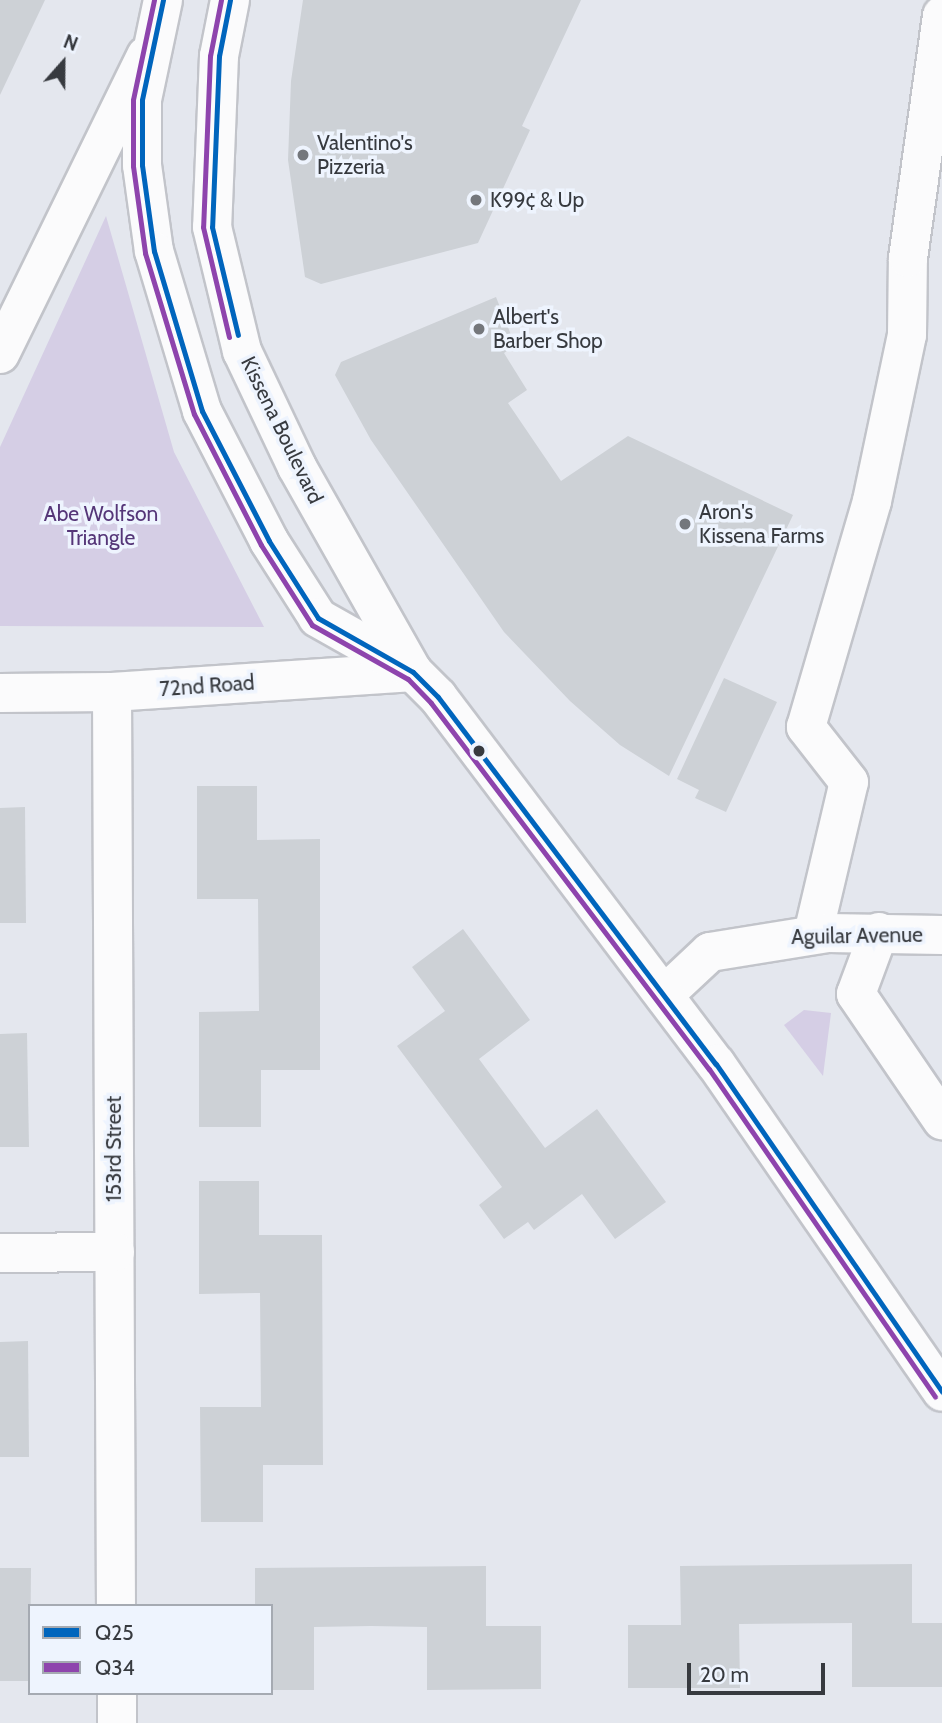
<!DOCTYPE html>
<meta charset="utf-8">
<style>
body{margin:0}
#map{position:relative;width:942px;height:1723px;overflow:hidden;background:#e4e7ee;font-family:Cabin,sans-serif}
div>[style]{position:absolute}
.green>*{inset:0;background:#d5cee5}
.building>*{inset:0;background:#cdd1d6}
.roads{filter:drop-shadow(2px 0 #c2c4ca) drop-shadow(-2px 0 #c2c4ca) drop-shadow(0 2px #c2c4ca) drop-shadow(0 -2px #c2c4ca)}
.minor>*{height:38px;margin:-19px;padding:0 19px;transform-origin:19px;border-radius:19px;background:#fbfbfc}
.major>*{height:38px;margin:-19px;padding:0 19px;transform-origin:19px;border-radius:19px;background:#fbfbfc}
.bus-1>*{height:5px;margin:-2.5px;padding:0 2.5px;transform-origin:2.5px;border-radius:2.5px;background:#0065bd}
.bus-2>*{height:5px;margin:-2.5px;padding:0 2.5px;transform-origin:2.5px;border-radius:2.5px;background:#8e44ad}
.dots>*{width:19px;height:19px;translate:-50% -50%;box-sizing:border-box;border:4px solid #eef4fe;border-radius:50%}
span{translate:-50% -50%;white-space:nowrap;text-align:center;line-height:1.15;-webkit-text-stroke:7px #eef4fe;paint-order:stroke}
.poi-label{font-size:21px;color:#373a3f}
.left{translate:0 -50%;text-align:left}
.street-label{font-size:21px;color:#373a3f}
.park-label{font-size:21px;color:#553678}
.legend{position:absolute;left:28px;top:1604px;width:245px;height:91px;box-sizing:border-box;background:#eef4fe;border:2px solid #a5aab2;margin:0;padding:9px 12px;list-style:none;font-size:21px;color:#373a3f}
.legend li{display:flex;align-items:center;gap:14px;height:35px}
.legend b{width:35px;border:2px solid #a5aab2}
.north{position:absolute;left:28px;top:28px;width:70px;height:70px;-webkit-text-stroke:5px #eef4fe;paint-order:stroke;rotate:21deg;font-size:19px;font-weight:700;line-height:28px;text-align:center;color:#373a3f}
.north::after{content:'';display:block;margin:auto;width:24px;height:32px;background:#373a3f;clip-path:polygon(50% 0,100% 100%,50% 72%,0 100%)}
.scale{position:absolute;left:687px;top:1663px;width:138px;height:32px;box-sizing:border-box;border:4px solid #373a3f;border-top:0;padding-left:9px;font-size:21px;line-height:24px;white-space:nowrap;color:#373a3f;-webkit-text-stroke:5px #eef4fe;paint-order:stroke}
</style>
<div id="map">
<div class="green">
<div style="clip-path:polygon(106px 216px,174px 452px,264px 627px,0 626px,0 447px)"></div>
<div style="clip-path:polygon(804px 1010px,831px 1013px,823px 1076px,784px 1025px)"></div>
</div>
<div class="building">
<div style="clip-path:polygon(0 0,45px 0,0 95px)"></div>
<div style="clip-path:polygon(303px 0,581px 0,522px 126px,530px 130px,478px 243px,321px 284px,305px 277px,288px 160px,291px 81px)"></div>
<div style="clip-path:polygon(496px 297px,515px 345px,504px 353px,527px 390px,508px 403px,561px 481px,628px 436px,793px 515px,669px 776px,620px 745px,570px 701px,504px 632px,371px 440px,335px 375px,341px 362px)"></div>
<div style="clip-path:polygon(724px 678px,777px 702px,726px 812px,695px 798px,699px 790px,677px 779px)"></div>
<div style="clip-path:polygon(197px 786px,257px 786px,257px 840px,320px 839px,320px 1070px,261px 1070px,261px 1127px,199px 1127px,199px 1012px,259px 1011px,258px 899px,197px 899px)"></div>
<div style="clip-path:polygon(25px 807px,26px 923px,0 923px,0 808px)"></div>
<div style="clip-path:polygon(463px 929px,530px 1020px,479px 1059px,545px 1148px,597px 1109px,666px 1202px,615px 1239px,582px 1194px,534px 1230px,528px 1222px,504px 1239px,479px 1205px,502px 1187px,397px 1046px,445px 1011px,412px 967px)"></div>
<div style="clip-path:polygon(27px 1033px,29px 1147px,0 1147px,0 1034px)"></div>
<div style="clip-path:polygon(199px 1181px,259px 1181px,259px 1235px,322px 1235px,323px 1465px,263px 1465px,263px 1522px,201px 1522px,200px 1407px,261px 1407px,260px 1293px,199px 1294px)"></div>
<div style="clip-path:polygon(28px 1341px,29px 1457px,0 1457px,0 1342px)"></div>
<div style="clip-path:polygon(912px 1564px,912px 1623px,942px 1623px,942px 1687px,852px 1687px,852px 1623px,739px 1624px,740px 1688px,628px 1688px,628px 1625px,681px 1625px,680px 1566px)"></div>
<div style="clip-path:polygon(486px 1566px,486px 1626px,541px 1626px,541px 1689px,427px 1690px,427px 1627px,371px 1626px,314px 1627px,314px 1690px,271px 1690px,271px 1606px,255px 1606px,255px 1568px)"></div>
<div style="clip-path:polygon(0 1568px,31px 1568px,30px 1681px,0 1681px)"></div>
</div>
<div class="roads">
<div class="minor">
<div style="left:0;top:354px;width:332px;rotate:-63.9deg"></div>
<div style="left:112px;top:692px;width:914px;rotate:89.75deg"></div>
<div style="left:0;top:693px;width:112px;rotate:-0.5deg"></div>
<div style="left:112px;top:692px;width:302px;rotate:-3.8deg"></div>
<div style="left:879px;top:932px;width:66px;rotate:110.4deg"></div>
<div style="left:856px;top:994px;width:153px;rotate:55.7deg"></div>
<div style="left:813px;top:934px;width:156px;rotate:-76.7deg"></div>
<div style="left:849px;top:782px;width:70px;rotate:-128deg"></div>
<div style="left:806px;top:727px;width:235px;rotate:-73.7deg"></div>
<div style="left:872px;top:501px;width:170px;rotate:-78.1deg"></div>
<div style="left:907px;top:335px;width:77px;rotate:-89.3deg"></div>
<div style="left:908px;top:258px;width:245px;rotate:-82deg"></div>
<div style="left:664px;top:995px;width:63px;rotate:-43.1deg"></div>
<div style="left:710px;top:952px;width:121px;rotate:-9.1deg"></div>
<div style="left:829px;top:933px;width:113px;rotate:1deg"></div>
<div style="left:0;top:1253px;width:115px;rotate:-0.5deg"></div>
<div style="left:117px;top:1693px;width:30px;rotate:90deg"></div>
</div>
<div class="major">
<div style="left:163px;top:0;width:102px;rotate:101.9deg"></div>
<div style="left:142px;top:100px;width:65px;rotate:90deg"></div>
<div style="left:142px;top:165px;width:87px;rotate:82.1deg"></div>
<div style="left:154px;top:251px;width:167px;rotate:73.3deg"></div>
<div style="left:202px;top:411px;width:146px;rotate:62.7deg"></div>
<div style="left:269px;top:541px;width:91px;rotate:57.5deg"></div>
<div style="left:318px;top:618px;width:108px;rotate:29.4deg"></div>
<div style="left:230px;top:0;width:57px;rotate:101.1deg"></div>
<div style="left:219px;top:56px;width:171px;rotate:92.3deg"></div>
<div style="left:212px;top:227px;width:128px;rotate:76.4deg"></div>
<div style="left:242px;top:351px;width:128px;rotate:64.6deg"></div>
<div style="left:297px;top:467px;width:236px;rotate:60.5deg"></div>
<div style="left:413px;top:672px;width:35px;rotate:45deg"></div>
<div style="left:438px;top:697px;width:460px;rotate:52.9deg"></div>
<div style="left:716px;top:1064px;width:398px;rotate:55.4deg"></div>
</div>
</div>
<div class="bus-1">
<div style="left:163px;top:0;width:102px;rotate:101.9deg"></div>
<div style="left:142px;top:100px;width:65px;rotate:90deg"></div>
<div style="left:142px;top:165px;width:87px;rotate:82.1deg"></div>
<div style="left:154px;top:251px;width:167px;rotate:73.3deg"></div>
<div style="left:202px;top:411px;width:146px;rotate:62.7deg"></div>
<div style="left:269px;top:541px;width:91px;rotate:57.5deg"></div>
<div style="left:318px;top:618px;width:109px;rotate:29.6deg"></div>
<div style="left:413px;top:672px;width:35px;rotate:45deg"></div>
<div style="left:438px;top:697px;width:460px;rotate:52.9deg"></div>
<div style="left:716px;top:1064px;width:398px;rotate:55.4deg"></div>
<div style="left:230px;top:0;width:57px;rotate:101.1deg"></div>
<div style="left:219px;top:56px;width:171px;rotate:92.3deg"></div>
<div style="left:212px;top:227px;width:111px;rotate:76.5deg"></div>
</div>
<div class="bus-2">
<div style="left:154px;top:0;width:102px;rotate:101.9deg"></div>
<div style="left:133px;top:100px;width:66px;rotate:90deg"></div>
<div style="left:133px;top:166px;width:88px;rotate:82.1deg"></div>
<div style="left:145px;top:253px;width:168px;rotate:73.1deg"></div>
<div style="left:194px;top:414px;width:147px;rotate:62.9deg"></div>
<div style="left:261px;top:545px;width:95px;rotate:57.5deg"></div>
<div style="left:312px;top:625px;width:110px;rotate:29.4deg"></div>
<div style="left:408px;top:679px;width:33px;rotate:46deg"></div>
<div style="left:431px;top:703px;width:460px;rotate:52.8deg"></div>
<div style="left:709px;top:1069px;width:398px;rotate:55.4deg"></div>
<div style="left:221px;top:0;width:57px;rotate:101.1deg"></div>
<div style="left:210px;top:56px;width:171px;rotate:92.3deg"></div>
<div style="left:203px;top:227px;width:113px;rotate:76.7deg"></div>
</div>
<div class="dots">
<div style="left:303px;top:155px;background:#74777c"></div>
<div style="left:476px;top:200px;background:#74777c"></div>
<div style="left:479px;top:329px;background:#74777c"></div>
<div style="left:685px;top:524px;background:#74777c"></div>
<div style="left:479px;top:751px;background:#373a3f"></div>
</div>
<div class="poi-label">
<span class="left" style="left:317px;top:155px">Valentino's<br>Pizzeria</span>
<span class="left" style="left:490px;top:200px">K99¢ &amp; Up</span>
<span class="left" style="left:493px;top:329px">Albert's<br>Barber Shop</span>
<span class="left" style="left:699px;top:524px">Aron's<br>Kissena Farms</span>
</div>
<div class="street-label">
<span style="left:282px;top:430px;rotate:64deg">Kissena Boulevard</span>
<span style="left:207px;top:686px;rotate:-4deg">72nd Road</span>
<span style="left:857px;top:936px;rotate:-1deg">Aguilar Avenue</span>
<span style="left:114px;top:1149px;rotate:-90deg">153rd Street</span>
</div>
<div class="park-label">
<span style="left:101px;top:526px">Abe Wolfson<br>Triangle</span>
</div>
<ul class="legend">
<li><b style="height:9px;background:#0065bd"></b>Q25</li>
<li><b style="height:9px;background:#8e44ad"></b>Q34</li>
</ul>
<div class="north">N</div>
<div class="scale">20 m</div>
</div>
